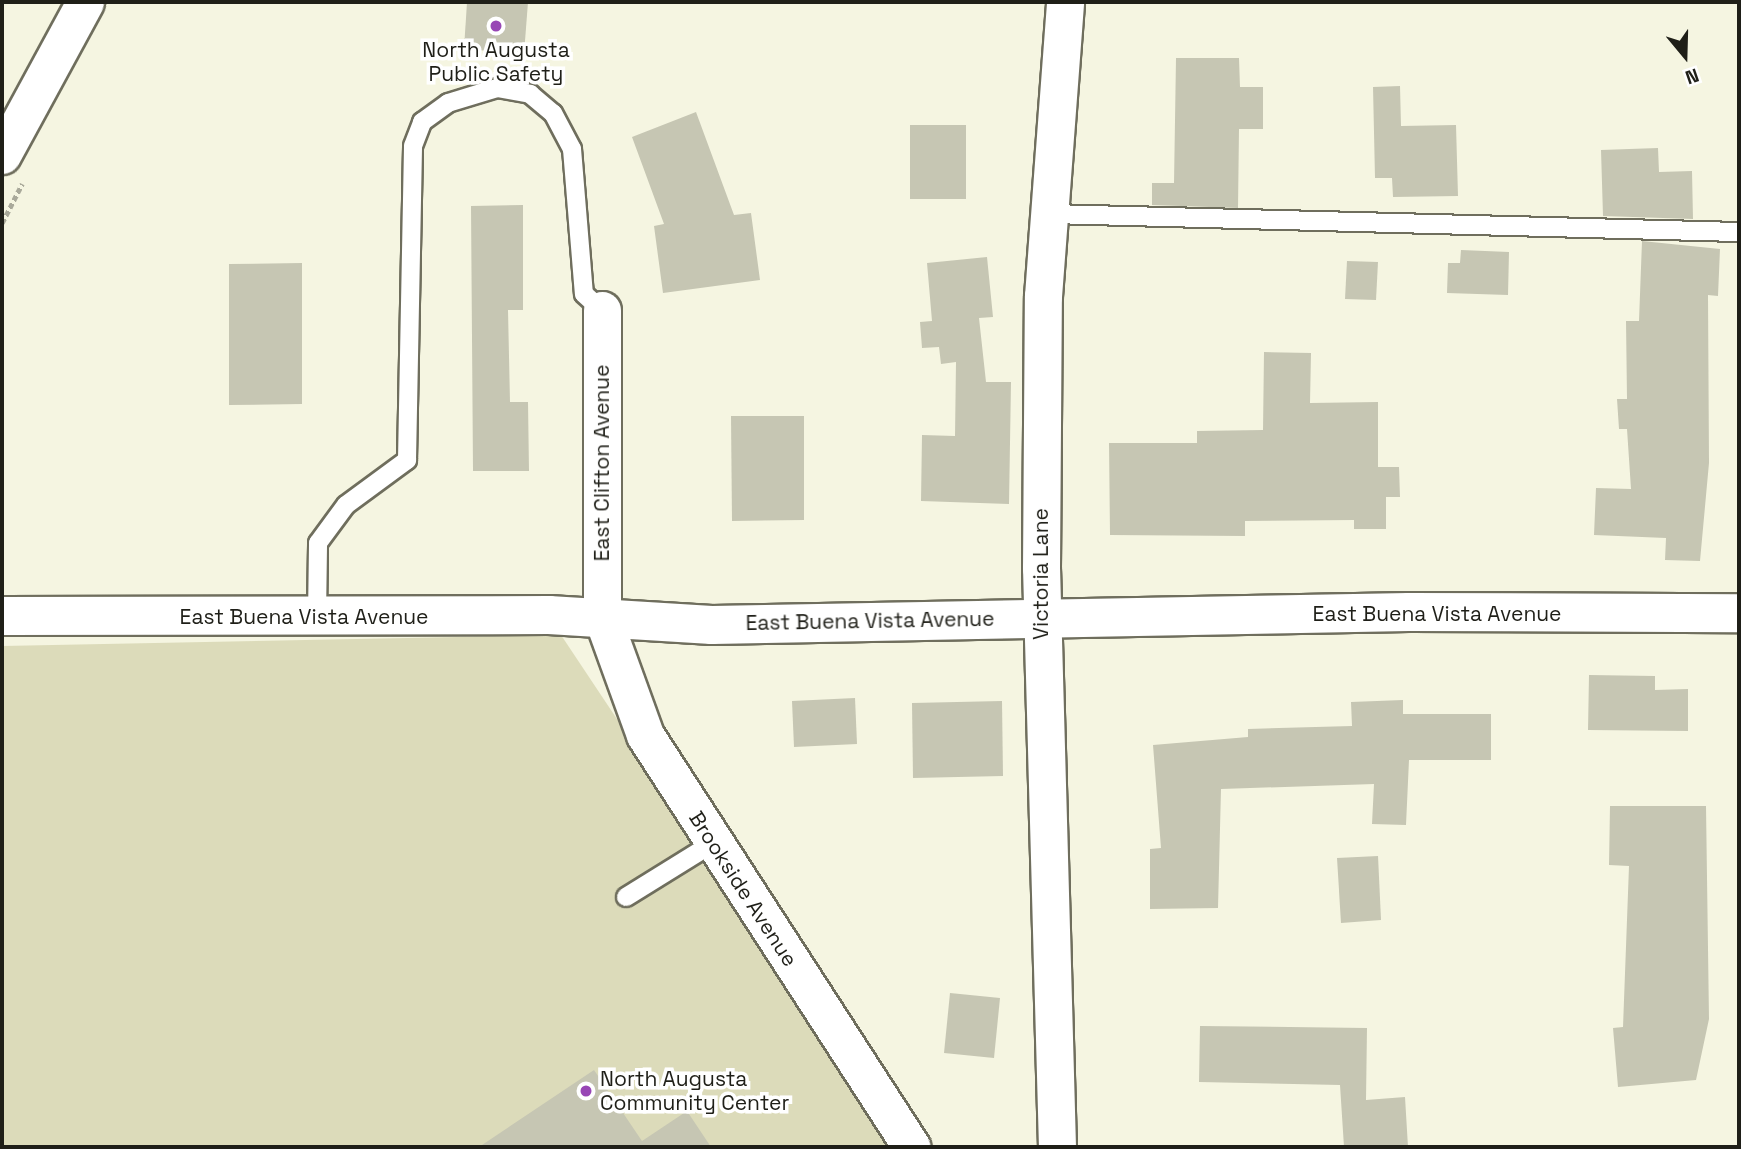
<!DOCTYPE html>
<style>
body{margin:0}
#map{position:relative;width:1741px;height:1149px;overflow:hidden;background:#f5f5e1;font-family:"Space Grotesk",sans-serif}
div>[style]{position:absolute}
.green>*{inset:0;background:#dcdbba}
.building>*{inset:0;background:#c6c6b3}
.path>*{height:4.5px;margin-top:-2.25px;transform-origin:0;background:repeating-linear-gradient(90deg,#a9a99a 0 5px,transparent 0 8.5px)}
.roads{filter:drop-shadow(2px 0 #6f6e5d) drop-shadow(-2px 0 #6f6e5d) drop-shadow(0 2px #6f6e5d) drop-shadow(0 -2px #6f6e5d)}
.service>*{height:18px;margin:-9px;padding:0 9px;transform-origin:9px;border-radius:9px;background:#fff}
.minor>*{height:37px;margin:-18.5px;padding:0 18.5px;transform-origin:18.5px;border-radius:18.5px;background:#fff}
.secondary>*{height:38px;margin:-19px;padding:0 19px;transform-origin:19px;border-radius:19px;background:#fff}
.dots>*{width:19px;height:19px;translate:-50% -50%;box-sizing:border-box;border:4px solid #fff;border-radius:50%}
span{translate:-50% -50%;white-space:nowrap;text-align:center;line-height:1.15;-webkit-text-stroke:7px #fff;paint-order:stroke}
.poi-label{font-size:21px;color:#1f1f18}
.left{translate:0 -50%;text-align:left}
.street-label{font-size:21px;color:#1f1f18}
.frame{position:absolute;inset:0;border:4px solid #1f1f18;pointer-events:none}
.north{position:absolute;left:1650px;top:21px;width:70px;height:70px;-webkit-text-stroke:5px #fff;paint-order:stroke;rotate:161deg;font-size:19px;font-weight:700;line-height:28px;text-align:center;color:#1f1f18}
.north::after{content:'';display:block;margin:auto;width:24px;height:32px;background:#1f1f18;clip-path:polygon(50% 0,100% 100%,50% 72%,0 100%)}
</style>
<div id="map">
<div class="green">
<div style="clip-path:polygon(561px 635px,902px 1147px,2px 1147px,2px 646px)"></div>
</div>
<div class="building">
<div style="clip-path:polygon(467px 2px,528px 2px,524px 54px,464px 49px)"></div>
<div style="clip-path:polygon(1176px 58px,1239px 58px,1240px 87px,1263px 87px,1263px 129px,1239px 129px,1238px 208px,1152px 205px,1152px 183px,1174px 183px)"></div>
<div style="clip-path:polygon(1400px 86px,1401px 126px,1456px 125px,1458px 196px,1393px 197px,1392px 178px,1375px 178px,1373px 87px)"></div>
<div style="clip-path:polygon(696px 112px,734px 215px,751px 213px,760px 280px,663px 293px,654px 226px,664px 224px,632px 137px)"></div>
<div style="clip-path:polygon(910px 125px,966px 125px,966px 199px,910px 199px)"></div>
<div style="clip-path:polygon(1658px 148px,1659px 172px,1692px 171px,1693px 219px,1603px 216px,1601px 150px)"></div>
<div style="clip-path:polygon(523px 205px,523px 310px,508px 310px,510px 402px,528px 402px,529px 471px,473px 471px,471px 206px)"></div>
<div style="clip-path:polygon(1642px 241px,1720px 249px,1718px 296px,1708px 295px,1709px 463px,1700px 561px,1665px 560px,1666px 538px,1594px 535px,1596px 488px,1631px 489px,1627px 429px,1619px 429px,1617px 399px,1627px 399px,1626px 321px,1639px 321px)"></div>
<div style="clip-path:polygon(1461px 250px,1509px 252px,1508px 295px,1447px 293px,1448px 263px,1460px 263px)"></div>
<div style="clip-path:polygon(987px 257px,993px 317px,979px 318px,986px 382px,1011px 382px,1009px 504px,921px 501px,922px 435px,955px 436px,956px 362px,941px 364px,939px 347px,922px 348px,920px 322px,932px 321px,927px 263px)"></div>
<div style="clip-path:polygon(1347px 261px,1378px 262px,1376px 300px,1345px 299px)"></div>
<div style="clip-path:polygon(302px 263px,302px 404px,229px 405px,229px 264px)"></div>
<div style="clip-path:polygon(1264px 352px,1311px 353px,1310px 403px,1378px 402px,1378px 467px,1399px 467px,1400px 497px,1386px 497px,1386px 529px,1354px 529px,1354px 520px,1245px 521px,1245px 536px,1110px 535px,1109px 443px,1197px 443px,1197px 431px,1263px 430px)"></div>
<div style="clip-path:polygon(731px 416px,804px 416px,804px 520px,732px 521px)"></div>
<div style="clip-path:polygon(1589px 675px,1655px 676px,1655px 690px,1688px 689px,1688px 731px,1588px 730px)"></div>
<div style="clip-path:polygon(855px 698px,857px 744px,794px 747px,792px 701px)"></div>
<div style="clip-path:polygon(1403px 700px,1403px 714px,1491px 714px,1491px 760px,1409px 760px,1406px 825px,1372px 824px,1374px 784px,1221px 789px,1218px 908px,1150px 909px,1150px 849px,1161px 848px,1153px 745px,1248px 737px,1248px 729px,1352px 726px,1351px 702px)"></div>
<div style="clip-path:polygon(1002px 701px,1003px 776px,913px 778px,912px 703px)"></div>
<div style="clip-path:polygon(1610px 806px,1706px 806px,1709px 1019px,1696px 1080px,1618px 1087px,1613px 1028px,1623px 1027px,1629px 866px,1609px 865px)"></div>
<div style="clip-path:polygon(1378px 856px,1381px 920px,1341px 923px,1337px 858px)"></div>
<div style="clip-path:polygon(950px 993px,1000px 998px,994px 1058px,944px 1053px)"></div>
<div style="clip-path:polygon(1200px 1026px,1367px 1028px,1366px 1100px,1405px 1097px,1408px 1147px,1344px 1147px,1340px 1085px,1199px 1082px)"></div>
<div style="clip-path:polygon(594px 1070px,642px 1141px,687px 1111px,711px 1147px,479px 1147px)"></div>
</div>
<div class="path">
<div style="left:2px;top:223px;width:44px;rotate:-62.9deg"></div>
</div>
<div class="roads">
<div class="service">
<div style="left:1051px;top:214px;width:688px;rotate:1.5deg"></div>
<div style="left:317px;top:617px;width:74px;rotate:-89.2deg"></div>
<div style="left:318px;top:543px;width:47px;rotate:-53.6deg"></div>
<div style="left:346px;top:505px;width:76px;rotate:-36.4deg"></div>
<div style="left:407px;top:460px;width:314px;rotate:-88.9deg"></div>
<div style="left:413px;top:146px;width:26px;rotate:-69deg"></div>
<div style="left:422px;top:122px;width:32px;rotate:-36deg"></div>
<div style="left:448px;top:103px;width:51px;rotate:-17deg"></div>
<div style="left:497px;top:88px;width:34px;rotate:10deg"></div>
<div style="left:530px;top:94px;width:30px;rotate:40deg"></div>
<div style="left:553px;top:113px;width:41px;rotate:62.2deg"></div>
<div style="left:572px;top:149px;width:145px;rotate:85.3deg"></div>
<div style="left:584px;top:294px;width:24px;rotate:42deg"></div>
<div style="left:626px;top:897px;width:102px;rotate:-31.8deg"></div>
</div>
<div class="minor">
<div style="left:2px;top:155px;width:174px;rotate:-61.5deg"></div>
<div style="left:602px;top:310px;width:306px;rotate:90deg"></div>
<div style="left:602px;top:616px;width:127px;rotate:70.1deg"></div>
<div style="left:645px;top:735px;width:491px;rotate:57.1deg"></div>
<div style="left:1057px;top:1147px;width:579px;rotate:-91.58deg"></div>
<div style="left:1041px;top:568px;width:272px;rotate:-89.6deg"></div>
<div style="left:1043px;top:296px;width:295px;rotate:-85.7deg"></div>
</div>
<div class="secondary">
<div style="left:2px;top:616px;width:547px;rotate:-0.1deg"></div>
<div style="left:549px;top:615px;width:163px;rotate:3.5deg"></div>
<div style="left:712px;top:625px;width:697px;rotate:-1.07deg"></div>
<div style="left:1409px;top:612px;width:330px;rotate:0.2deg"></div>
</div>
</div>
<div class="dots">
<div style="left:496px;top:26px;background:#9846b5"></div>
<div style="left:586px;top:1091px;background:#9846b5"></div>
</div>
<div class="poi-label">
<span style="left:496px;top:62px">North Augusta<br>Public Safety</span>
<span class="left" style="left:600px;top:1091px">North Augusta<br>Community Center</span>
</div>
<div class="street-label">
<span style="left:602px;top:463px;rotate:-90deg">East Clifton Avenue</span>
<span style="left:1041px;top:574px;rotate:-90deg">Victoria Lane</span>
<span style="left:1437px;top:614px">East Buena Vista Avenue</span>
<span style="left:304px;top:617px">East Buena Vista Avenue</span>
<span style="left:870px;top:621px;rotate:-1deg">East Buena Vista Avenue</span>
<span style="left:743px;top:889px;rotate:57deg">Brookside Avenue</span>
</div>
<div class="frame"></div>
<div class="north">N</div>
</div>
